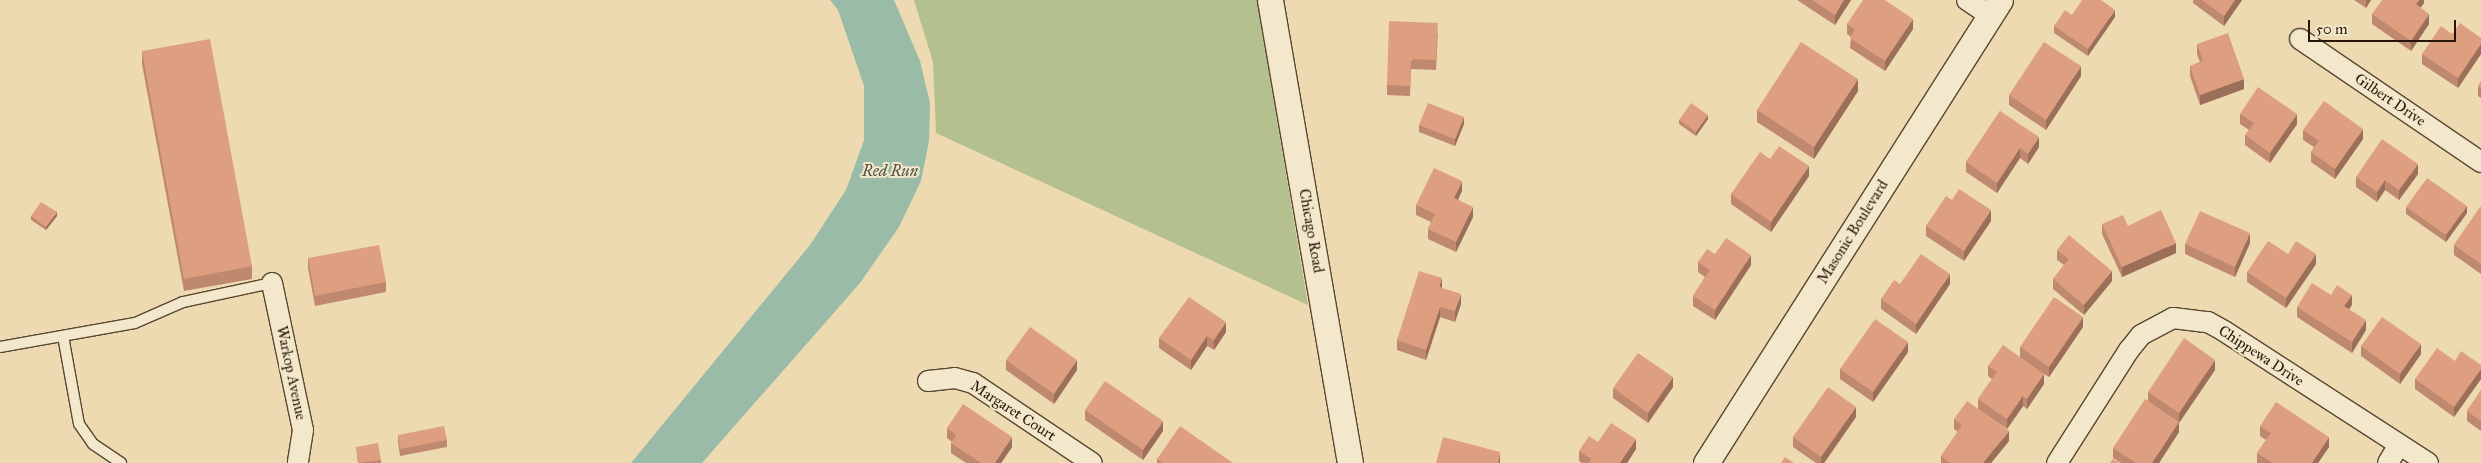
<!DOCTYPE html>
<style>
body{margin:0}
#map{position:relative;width:2481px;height:463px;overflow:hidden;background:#eddab1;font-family:"IM FELL Great Primer",serif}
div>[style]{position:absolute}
.green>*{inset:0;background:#b4c08e}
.water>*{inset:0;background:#9abba7}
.roads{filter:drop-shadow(1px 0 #584732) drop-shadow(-1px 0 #584732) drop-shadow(0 1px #584732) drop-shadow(0 -1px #584732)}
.service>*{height:10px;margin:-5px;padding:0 5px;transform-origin:5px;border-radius:5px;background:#f3e7cc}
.minor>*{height:20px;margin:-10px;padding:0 10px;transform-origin:10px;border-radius:10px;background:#f3e7cc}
.tertiary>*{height:25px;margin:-12.5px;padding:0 12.5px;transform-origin:12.5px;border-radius:12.5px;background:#f3e7cc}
.wall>*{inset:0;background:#bf896f}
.shaded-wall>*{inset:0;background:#9b6f5a}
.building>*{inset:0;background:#de9f81}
span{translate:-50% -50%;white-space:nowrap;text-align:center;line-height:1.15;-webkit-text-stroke:4px #f3e7cc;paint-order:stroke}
.street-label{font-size:15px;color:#271607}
.water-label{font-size:16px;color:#4f503f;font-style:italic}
.scale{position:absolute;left:2308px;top:20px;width:148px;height:22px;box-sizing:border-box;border:2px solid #271607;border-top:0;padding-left:6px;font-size:15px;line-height:18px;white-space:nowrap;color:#271607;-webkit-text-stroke:4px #f3e7cc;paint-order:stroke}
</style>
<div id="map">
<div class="green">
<div style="clip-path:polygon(914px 0,1257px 0,1308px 305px,936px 133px,933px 62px)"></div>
</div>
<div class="water">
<div style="clip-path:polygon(830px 0,894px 0,920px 61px,930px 103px,929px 141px,921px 181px,899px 227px,860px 283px,702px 463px,631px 463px,810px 245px,846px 190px,864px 140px,864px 86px,838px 10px)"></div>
</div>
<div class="roads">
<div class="service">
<div style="left:63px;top:336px;width:89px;rotate:79.7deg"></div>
<div style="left:79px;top:424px;width:24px;rotate:55deg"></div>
<div style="left:93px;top:444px;width:34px;rotate:34deg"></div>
<div style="left:0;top:347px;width:137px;rotate:-10.1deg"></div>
<div style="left:135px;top:323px;width:52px;rotate:-23.6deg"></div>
<div style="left:183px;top:302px;width:91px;rotate:-12.1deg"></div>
</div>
<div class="minor">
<div style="left:1967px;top:0;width:29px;rotate:34deg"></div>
<div style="left:2300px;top:39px;width:219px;rotate:34.2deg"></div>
<div style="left:272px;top:283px;width:150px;rotate:78.1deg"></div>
<div style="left:303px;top:430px;width:33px;rotate:99deg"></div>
<div style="left:928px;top:381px;width:27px;rotate:-6deg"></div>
<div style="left:955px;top:378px;width:19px;rotate:16deg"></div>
<div style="left:973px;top:383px;width:143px;rotate:33.9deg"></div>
<div style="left:2057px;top:463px;width:134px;rotate:-57.5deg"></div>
<div style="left:2129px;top:350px;width:19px;rotate:-51deg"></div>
<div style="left:2141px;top:335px;width:36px;rotate:-28deg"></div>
<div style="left:2173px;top:318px;width:35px;rotate:7deg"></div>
<div style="left:2208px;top:322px;width:18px;rotate:29deg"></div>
<div style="left:2224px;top:331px;width:243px;rotate:32.9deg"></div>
<div style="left:2388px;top:463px;width:21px;rotate:-59deg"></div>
</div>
<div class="tertiary">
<div style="left:1270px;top:0;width:470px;rotate:80.2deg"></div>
<div style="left:1706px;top:463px;width:548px;rotate:-57.58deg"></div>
</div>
</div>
<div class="wall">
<div style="clip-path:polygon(1797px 0,1851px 0,1835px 25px)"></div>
<div style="clip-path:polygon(2193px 0,2242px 0,2224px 26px,2193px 3px)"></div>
<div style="clip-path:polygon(2354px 0,2371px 0,2366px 8px)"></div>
<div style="clip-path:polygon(2424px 0,2424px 3px,2420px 8px,2429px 24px,2411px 51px,2372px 24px,2372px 14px)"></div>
<div style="clip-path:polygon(2072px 15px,2115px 17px,2088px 56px,2054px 33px,2054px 26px)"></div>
<div style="clip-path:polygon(1847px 24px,1913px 29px,1885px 71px,1850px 48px,1851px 37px,1847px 34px)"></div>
<div style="clip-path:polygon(1438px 33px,1436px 70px,1411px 69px,1410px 96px,1387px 95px,1387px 85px)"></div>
<div style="clip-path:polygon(2452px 34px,2481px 38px,2481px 54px,2458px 88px,2422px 64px,2422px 54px)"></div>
<div style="clip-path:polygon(2197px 44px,2244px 89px,2200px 105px,2190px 76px,2190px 66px,2200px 62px,2197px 54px)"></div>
<div style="clip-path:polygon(142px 51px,252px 266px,252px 279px,184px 291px,142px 64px)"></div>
<div style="clip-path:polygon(2081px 76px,2046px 130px,2009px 105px,2009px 95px)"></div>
<div style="clip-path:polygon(2481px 81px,2481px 98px,2478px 96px,2478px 86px)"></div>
<div style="clip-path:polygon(1858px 91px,1814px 159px,1757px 122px,1757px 110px)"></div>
<div style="clip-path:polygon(2000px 111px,2039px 147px,2028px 164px,2020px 158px,1997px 193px,1966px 172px,1966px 162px)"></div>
<div style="clip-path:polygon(2240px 114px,2297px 124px,2270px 163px,2245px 145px,2245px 135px,2249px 130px,2240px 124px)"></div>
<div style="clip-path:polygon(1708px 119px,1696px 136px,1679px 124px,1679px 120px)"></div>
<div style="clip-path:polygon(1464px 124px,1455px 146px,1419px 132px,1419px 125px)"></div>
<div style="clip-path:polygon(2303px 130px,2363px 139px,2335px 179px,2311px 162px,2311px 152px,2314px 147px,2303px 140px)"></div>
<div style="clip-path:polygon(1770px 159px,1809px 176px,1771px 232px,1731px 204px,1731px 194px)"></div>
<div style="clip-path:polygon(2418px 174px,2399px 200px,2385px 190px,2377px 202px,2356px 187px,2356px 177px)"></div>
<div style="clip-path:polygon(1462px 191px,1458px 199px,1473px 217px,1456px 252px,1428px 239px,1428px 229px,1431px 222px,1416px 215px,1416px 205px)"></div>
<div style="clip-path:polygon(1952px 200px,1991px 221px,1964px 261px,1926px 236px,1926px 226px)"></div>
<div style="clip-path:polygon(2406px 207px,2467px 213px,2446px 242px,2406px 214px)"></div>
<div style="clip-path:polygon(2481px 207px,2481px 274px,2454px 255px,2454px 245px)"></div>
<div style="clip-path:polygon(31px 216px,57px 216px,46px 230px,31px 220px)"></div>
<div style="clip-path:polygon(2102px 224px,2128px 226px,2176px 253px,2122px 277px,2102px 234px)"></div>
<div style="clip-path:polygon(2250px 243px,2235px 277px,2185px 254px,2185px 244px)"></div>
<div style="clip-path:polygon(2057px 250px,2112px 281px,2084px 315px,2053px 289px,2053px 279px,2064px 265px,2057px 260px)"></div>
<div style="clip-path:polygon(1715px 254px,1751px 265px,1715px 320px,1693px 306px,1693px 296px,1705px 277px,1698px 272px,1698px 262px)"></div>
<div style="clip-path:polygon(2288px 254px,2316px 264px,2286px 308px,2247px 282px,2247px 272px)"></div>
<div style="clip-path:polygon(308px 258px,386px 282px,386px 292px,315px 306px,308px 268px)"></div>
<div style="clip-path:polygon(1900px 284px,1950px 284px,1916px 334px,1881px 309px,1881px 299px)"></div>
<div style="clip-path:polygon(1442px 288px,1461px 304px,1455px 322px,1440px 317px,1426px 360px,1397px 350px,1397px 340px)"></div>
<div style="clip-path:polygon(2331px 295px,2352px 305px,2349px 309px,2366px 330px,2352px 353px,2297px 317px,2297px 307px)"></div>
<div style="clip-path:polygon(2083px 327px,2049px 377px,2044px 374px,2044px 384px,2027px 409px,2023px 406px,2007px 429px,1978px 409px,1978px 399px,1992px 379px,1988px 376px,1988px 366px,2020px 357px,2020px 347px)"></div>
<div style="clip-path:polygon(1226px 332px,1214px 350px,1207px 346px,1191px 370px,1159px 348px,1159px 338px)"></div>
<div style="clip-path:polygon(2361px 346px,2421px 354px,2400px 384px,2361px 356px)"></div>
<div style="clip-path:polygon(1908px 352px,1873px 402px,1840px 379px,1840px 369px)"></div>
<div style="clip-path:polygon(1006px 360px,1077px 370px,1054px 404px,1006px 370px)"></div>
<div style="clip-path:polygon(2455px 361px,2481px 365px,2481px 379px,2454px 417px,2415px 389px,2415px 379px)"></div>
<div style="clip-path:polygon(2215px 370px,2179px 423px,2179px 432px,2159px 463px,2121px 463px,2113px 458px,2113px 448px,2148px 401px,2148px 392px)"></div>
<div style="clip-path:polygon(1673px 387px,1648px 423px,1613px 398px,1613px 388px)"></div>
<div style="clip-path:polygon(2481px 390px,2481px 431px,2467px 421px,2467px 411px)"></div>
<div style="clip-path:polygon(1085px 410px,1163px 431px,1143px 460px,1085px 420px)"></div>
<div style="clip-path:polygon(1856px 417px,1824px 463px,1816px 463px,1793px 447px,1793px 437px)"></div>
<div style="clip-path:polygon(1954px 419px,2009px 441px,1991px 463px,1941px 463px,1941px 456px,1958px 432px,1954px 429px)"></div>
<div style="clip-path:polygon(2260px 426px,2329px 447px,2318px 463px,2257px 463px,2257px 453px,2266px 440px,2260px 436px)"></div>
<div style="clip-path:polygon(947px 428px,1012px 447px,1001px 463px,966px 463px,951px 453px,951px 443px,952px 442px,947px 438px)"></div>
<div style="clip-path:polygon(398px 435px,447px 440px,447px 447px,400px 456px,398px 442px)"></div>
<div style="clip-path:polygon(1598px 442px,1636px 449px,1627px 463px,1582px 463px,1579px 461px,1579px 451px)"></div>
<div style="clip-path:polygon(356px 447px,381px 460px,381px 463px,358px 463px)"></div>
<div style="clip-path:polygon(1157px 459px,1233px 463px,1157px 463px)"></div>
</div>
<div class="shaded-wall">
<div style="clip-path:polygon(1844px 0,1851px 0,1835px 25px,1835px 15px)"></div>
<div style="clip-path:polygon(2235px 0,2242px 0,2224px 26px,2224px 16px)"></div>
<div style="clip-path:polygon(2366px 0,2371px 0,2366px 8px)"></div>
<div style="clip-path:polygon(2419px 0,2424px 0,2424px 3px,2416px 14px,2416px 4px)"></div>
<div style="clip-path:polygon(2115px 10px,2115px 17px,2088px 56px,2088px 49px)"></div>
<div style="clip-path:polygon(2429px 14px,2429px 24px,2411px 51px,2411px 41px)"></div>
<div style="clip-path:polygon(1913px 19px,1913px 29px,1885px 71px,1885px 61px)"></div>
<div style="clip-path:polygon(2481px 44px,2481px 54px,2458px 88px,2458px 78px)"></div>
<div style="clip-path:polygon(2081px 66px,2081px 76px,2046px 130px,2046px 120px)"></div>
<div style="clip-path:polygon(1858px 79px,1858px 91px,1814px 159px,1814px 147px)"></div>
<div style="clip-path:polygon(2244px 79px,2244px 89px,2200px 105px,2200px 95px)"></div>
<div style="clip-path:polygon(2297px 114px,2297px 124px,2270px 163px,2270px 153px)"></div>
<div style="clip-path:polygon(1708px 115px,1708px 119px,1696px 136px,1696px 132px)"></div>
<div style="clip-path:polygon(1464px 117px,1464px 124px,1455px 146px,1455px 139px)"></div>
<div style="clip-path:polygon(2363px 129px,2363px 139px,2335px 179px,2335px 169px)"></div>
<div style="clip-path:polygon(2039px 137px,2039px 147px,2028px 164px,2028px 154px)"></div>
<div style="clip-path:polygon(2020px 148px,2020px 158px,1997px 193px,1997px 183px)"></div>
<div style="clip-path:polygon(2418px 164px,2418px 174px,2399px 200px,2399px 190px)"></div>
<div style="clip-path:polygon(1809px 166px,1809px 176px,1771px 232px,1771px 222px)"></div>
<div style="clip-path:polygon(2385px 180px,2385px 190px,2377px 202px,2377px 192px)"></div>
<div style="clip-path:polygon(1462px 181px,1462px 191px,1454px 208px,1454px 198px)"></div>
<div style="clip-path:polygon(2467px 206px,2467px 213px,2446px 242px,2446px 235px)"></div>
<div style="clip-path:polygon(1473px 207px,1473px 217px,1456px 252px,1456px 242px)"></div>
<div style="clip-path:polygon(1991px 210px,1991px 221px,1964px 261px,1964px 251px)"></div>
<div style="clip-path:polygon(57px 212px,57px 216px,46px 230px,46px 227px)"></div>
<div style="clip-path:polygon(2250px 233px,2250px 243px,2235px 277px,2235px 267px)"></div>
<div style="clip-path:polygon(2176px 243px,2176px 253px,2122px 277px,2122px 267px)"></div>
<div style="clip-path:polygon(2316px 254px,2316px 264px,2286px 308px,2286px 298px)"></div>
<div style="clip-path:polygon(1751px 255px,1751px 265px,1715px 320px,1715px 310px)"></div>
<div style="clip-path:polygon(2112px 271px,2112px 281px,2084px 315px,2084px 305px)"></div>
<div style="clip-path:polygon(1950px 274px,1950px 284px,1916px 334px,1916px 324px)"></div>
<div style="clip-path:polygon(1442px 278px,1442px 288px,1439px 287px)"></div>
<div style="clip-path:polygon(1461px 294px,1461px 304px,1455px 322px,1455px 311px)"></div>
<div style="clip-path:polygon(2352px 295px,2352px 305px,2344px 316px,2344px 306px)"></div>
<div style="clip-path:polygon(1440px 307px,1440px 317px,1426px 360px,1426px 350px)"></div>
<div style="clip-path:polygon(2083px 317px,2083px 327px,2049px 377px,2049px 367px)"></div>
<div style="clip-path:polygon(2366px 320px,2366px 330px,2352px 353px,2352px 342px)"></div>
<div style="clip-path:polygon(1226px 322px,1226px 332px,1214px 350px,1214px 340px)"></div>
<div style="clip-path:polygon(1207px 336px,1207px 346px,1191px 370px,1191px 360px)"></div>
<div style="clip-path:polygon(1908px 342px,1908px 352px,1873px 402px,1873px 392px)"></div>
<div style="clip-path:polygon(2421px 344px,2421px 354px,2400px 384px,2400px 374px)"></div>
<div style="clip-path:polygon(1077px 360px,1077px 370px,1054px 404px,1054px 394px)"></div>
<div style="clip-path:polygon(2215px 360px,2215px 370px,2179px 423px,2179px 432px,2159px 463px,2152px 463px,2179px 422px,2179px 413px)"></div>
<div style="clip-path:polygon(2481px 369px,2481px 379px,2454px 417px,2454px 407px)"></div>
<div style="clip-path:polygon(2044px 374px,2044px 384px,2027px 409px,2027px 399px)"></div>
<div style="clip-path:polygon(1673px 377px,1673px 387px,1648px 423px,1648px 413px)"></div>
<div style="clip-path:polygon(2023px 396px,2023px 406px,2007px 429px,2007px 419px)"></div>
<div style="clip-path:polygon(1856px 407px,1856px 417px,1824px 463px,1821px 463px,1821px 457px)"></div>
<div style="clip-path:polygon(1163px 421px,1163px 431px,1143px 460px,1143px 450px)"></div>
<div style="clip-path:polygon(2009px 431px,2009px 441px,1991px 463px,1983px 463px)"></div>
<div style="clip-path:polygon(1012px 437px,1012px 447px,1001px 463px,995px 463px)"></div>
<div style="clip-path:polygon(2329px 437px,2329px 447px,2318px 463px,2312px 463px)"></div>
<div style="clip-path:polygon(1636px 439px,1636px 449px,1627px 463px,1620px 463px)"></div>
<div style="clip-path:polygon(1500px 452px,1500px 463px,1498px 463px)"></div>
</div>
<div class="building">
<div style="clip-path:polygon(1812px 0,1844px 0,1835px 15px)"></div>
<div style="clip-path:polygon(1863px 0,1885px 0,1913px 19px,1885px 61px,1850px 38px,1855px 30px,1847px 24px)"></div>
<div style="clip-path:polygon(2082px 0,2101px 0,2115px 10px,2088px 49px,2054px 26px,2065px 10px,2072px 15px)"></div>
<div style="clip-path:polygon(2202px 0,2235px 0,2224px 16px)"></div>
<div style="clip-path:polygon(2382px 0,2419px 0,2416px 4px,2429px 14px,2411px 41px,2372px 14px)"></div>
<div style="clip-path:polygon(1389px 21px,1438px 23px,1436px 60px,1411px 59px,1410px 86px,1387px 85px)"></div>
<div style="clip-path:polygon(2460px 23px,2481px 38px,2481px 44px,2458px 78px,2422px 54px,2441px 26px,2452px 34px)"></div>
<div style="clip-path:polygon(2228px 33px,2244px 79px,2200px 95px,2190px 66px,2203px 61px,2197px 44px)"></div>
<div style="clip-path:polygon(210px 39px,252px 266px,184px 279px,142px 51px)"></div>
<div style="clip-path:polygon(1801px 42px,1858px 79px,1814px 147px,1757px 110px)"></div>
<div style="clip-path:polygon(2044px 42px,2081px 66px,2046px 120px,2009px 95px)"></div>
<div style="clip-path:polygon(2481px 81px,2481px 88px,2478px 86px)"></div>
<div style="clip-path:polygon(2258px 87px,2297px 114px,2270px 153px,2245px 135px,2254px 123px,2240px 114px)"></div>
<div style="clip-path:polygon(2324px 101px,2363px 129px,2335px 169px,2311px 152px,2319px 141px,2303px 130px)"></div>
<div style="clip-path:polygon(1428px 103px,1464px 117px,1455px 139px,1419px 125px)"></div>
<div style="clip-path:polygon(1691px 103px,1708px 115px,1696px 132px,1679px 120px)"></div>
<div style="clip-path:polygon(2000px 111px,2039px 137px,2028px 154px,2020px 148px,1997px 183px,1966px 162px)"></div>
<div style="clip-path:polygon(2382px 139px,2418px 164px,2399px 190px,2385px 180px,2377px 192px,2356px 177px)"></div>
<div style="clip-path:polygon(1779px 146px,1809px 166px,1771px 222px,1731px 194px,1760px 152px,1770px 159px)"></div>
<div style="clip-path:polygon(1434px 168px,1462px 181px,1454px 198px,1473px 207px,1456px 242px,1428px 229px,1435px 214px,1416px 205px)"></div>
<div style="clip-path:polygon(2427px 178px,2467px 206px,2446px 235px,2406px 207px)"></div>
<div style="clip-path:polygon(1959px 189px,1991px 210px,1964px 251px,1926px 226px,1946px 196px,1952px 200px)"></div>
<div style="clip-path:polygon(41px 202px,57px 212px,46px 227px,31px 216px)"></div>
<div style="clip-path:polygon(2480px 207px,2481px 207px,2481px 264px,2454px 245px)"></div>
<div style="clip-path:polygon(2161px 210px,2176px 243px,2122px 267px,2102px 224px,2123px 215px,2128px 226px)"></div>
<div style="clip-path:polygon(2200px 211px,2250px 233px,2235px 267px,2185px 244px)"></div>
<div style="clip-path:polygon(2069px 235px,2112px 271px,2084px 305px,2053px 279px,2069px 259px,2057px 250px)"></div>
<div style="clip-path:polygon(1726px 238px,1751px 255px,1715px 310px,1693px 296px,1710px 270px,1698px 262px,1707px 249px,1715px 254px)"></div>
<div style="clip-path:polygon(2268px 241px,2288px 254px,2296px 241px,2316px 254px,2286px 298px,2247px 272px)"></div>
<div style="clip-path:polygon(379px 245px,386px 282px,315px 296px,308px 258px)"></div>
<div style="clip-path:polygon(1921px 254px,1950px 274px,1916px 324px,1881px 299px,1894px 280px,1900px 284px)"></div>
<div style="clip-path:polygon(1419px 271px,1442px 278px,1439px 287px,1461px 294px,1455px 311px,1440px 307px,1426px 350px,1397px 340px)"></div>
<div style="clip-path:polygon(2312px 283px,2331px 295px,2337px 285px,2352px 295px,2344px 306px,2366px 320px,2352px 342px,2297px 307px)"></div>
<div style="clip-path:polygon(1189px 297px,1226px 322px,1214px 340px,1207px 336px,1191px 360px,1159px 338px)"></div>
<div style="clip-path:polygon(2054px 297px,2083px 317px,2049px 367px,2020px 347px)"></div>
<div style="clip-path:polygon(2382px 317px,2421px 344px,2400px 374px,2361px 346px)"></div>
<div style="clip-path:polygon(1875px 319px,1908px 342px,1873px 392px,1840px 369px)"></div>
<div style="clip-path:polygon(1030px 327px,1077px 360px,1054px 394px,1006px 360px)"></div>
<div style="clip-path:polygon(2184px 338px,2215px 360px,2179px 413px,2148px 392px)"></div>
<div style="clip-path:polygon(2003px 345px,2044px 374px,2027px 399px,2023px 396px,2007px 419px,1978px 399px,1997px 372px,1988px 366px)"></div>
<div style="clip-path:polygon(2437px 348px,2455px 361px,2461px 351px,2481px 365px,2481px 369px,2454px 407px,2415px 379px)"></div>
<div style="clip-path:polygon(1638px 353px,1673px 377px,1648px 413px,1613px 388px)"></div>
<div style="clip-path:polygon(1105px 381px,1163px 421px,1143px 450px,1085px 410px)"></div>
<div style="clip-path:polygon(1828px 387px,1856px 407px,1821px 457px,1793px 437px)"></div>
<div style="clip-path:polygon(2481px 390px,2481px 421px,2467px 411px)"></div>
<div style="clip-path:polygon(2145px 399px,2179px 422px,2152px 463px,2136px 463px,2113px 448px)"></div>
<div style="clip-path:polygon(1967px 401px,2009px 431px,1983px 463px,1950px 463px,1941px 456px,1962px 425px,1954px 419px)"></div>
<div style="clip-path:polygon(2276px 402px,2329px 437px,2312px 463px,2273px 463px,2257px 453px,2271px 433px,2260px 426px)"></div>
<div style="clip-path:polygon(963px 404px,1012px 437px,995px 463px,981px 463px,951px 443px,956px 435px,947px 428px)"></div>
<div style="clip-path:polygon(1611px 423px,1636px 439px,1620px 463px,1589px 463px,1591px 459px,1579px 451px,1589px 436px,1598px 442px)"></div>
<div style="clip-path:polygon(444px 426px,447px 440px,400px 449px,398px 435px)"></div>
<div style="clip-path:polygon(1180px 426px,1233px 463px,1163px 463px,1157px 459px)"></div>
<div style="clip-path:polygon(1443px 437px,1500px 452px,1498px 463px,1436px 463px)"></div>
<div style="clip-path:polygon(378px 443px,381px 460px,358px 463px,356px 447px)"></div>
<div style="clip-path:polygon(1785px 457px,1794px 463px,1781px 463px)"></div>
<div style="clip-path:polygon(2113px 459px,2120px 463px,2110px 463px)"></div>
</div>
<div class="street-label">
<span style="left:2390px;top:100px;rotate:34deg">Gilbert Drive</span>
<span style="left:1311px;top:231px;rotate:80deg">Chicago Road</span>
<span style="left:1853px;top:232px;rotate:-58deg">Masonic Boulevard</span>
<span style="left:2261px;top:356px;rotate:33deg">Chippewa Drive</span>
<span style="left:291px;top:373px;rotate:78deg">Warkop Avenue</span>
<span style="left:1013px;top:411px;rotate:33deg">Margaret Court</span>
</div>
<div class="water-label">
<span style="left:890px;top:171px">Red Run</span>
</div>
<div class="scale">50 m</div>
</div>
